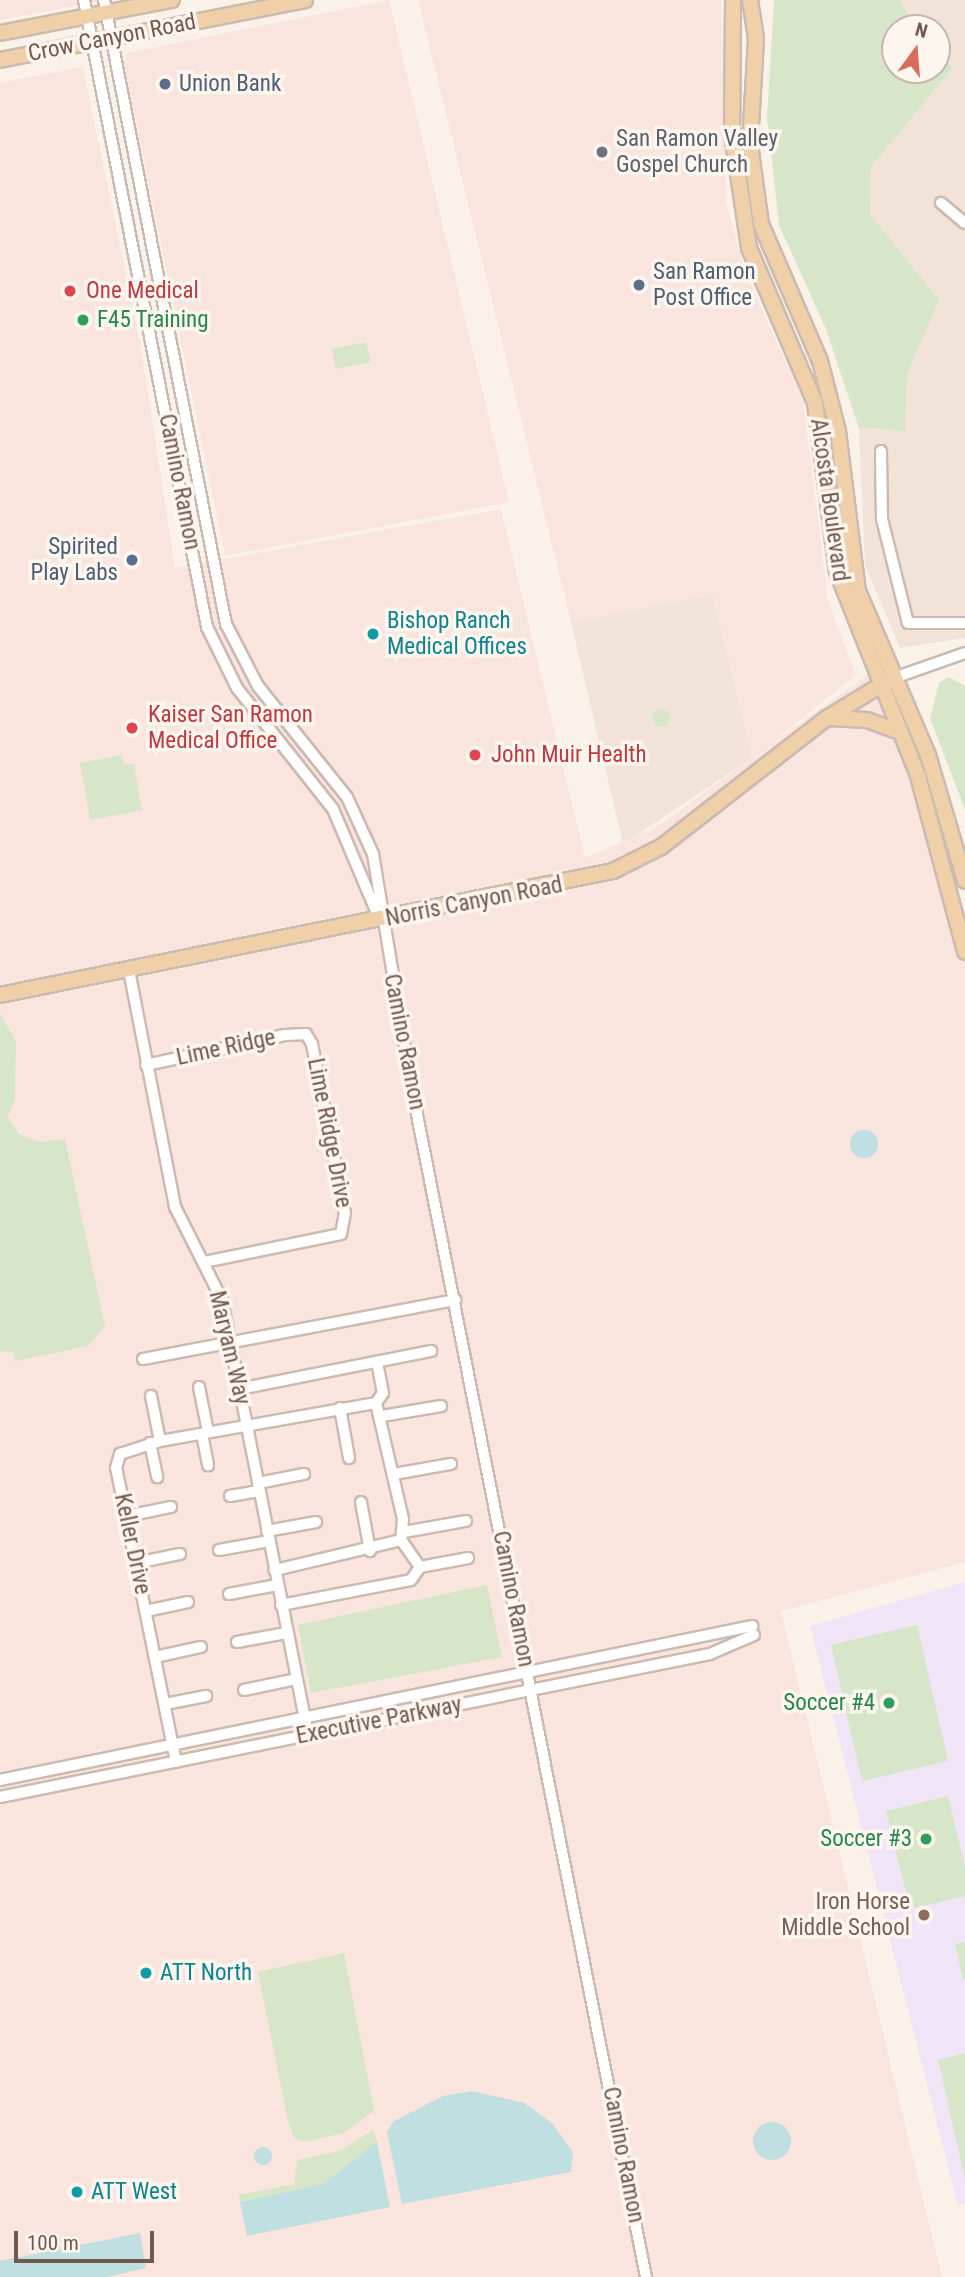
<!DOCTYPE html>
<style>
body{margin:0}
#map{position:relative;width:965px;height:2277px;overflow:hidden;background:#faf2e9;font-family:"Roboto Condensed",sans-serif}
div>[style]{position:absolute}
.residential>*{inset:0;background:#f1e3d8}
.commercial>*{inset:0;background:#f9e4de}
.education>*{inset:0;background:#efe5f6}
.green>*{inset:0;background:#d7e6c9}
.round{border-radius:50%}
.water>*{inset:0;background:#bfdfe1}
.roads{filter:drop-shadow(2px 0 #cbbab0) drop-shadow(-2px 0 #cbbab0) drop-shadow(0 2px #cbbab0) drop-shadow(0 -2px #cbbab0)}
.minor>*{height:10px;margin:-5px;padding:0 5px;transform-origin:5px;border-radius:5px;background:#fff}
.major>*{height:14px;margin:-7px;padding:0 7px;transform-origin:7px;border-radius:7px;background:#f0d0a9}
.dots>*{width:19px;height:19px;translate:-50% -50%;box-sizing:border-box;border:4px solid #fdf6ef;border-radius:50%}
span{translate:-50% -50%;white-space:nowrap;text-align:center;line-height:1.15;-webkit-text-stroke:7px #fdf6ef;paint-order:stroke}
.street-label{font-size:23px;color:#71594f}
.service-label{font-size:23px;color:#4e5e75}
.left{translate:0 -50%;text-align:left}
.right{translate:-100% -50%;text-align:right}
.worship-label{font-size:23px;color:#5b616d}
.health-label{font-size:23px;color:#be3a42}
.leisure-label{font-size:23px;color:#27864d}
.culture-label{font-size:23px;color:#0d838f}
.education-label{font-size:23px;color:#785e54}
.north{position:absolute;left:881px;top:14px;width:70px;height:70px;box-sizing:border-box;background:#fdf6ef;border:2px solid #c5b7af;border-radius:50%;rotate:16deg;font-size:19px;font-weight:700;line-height:28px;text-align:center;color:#71594f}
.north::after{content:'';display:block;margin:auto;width:24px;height:32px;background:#d56e5d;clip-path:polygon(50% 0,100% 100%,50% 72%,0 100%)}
.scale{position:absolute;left:14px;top:2231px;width:140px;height:32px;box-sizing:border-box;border:4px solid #71594f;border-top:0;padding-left:9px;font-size:21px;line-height:24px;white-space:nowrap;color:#71594f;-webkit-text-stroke:5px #fdf6ef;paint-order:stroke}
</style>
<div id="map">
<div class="residential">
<div style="clip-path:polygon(900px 0,965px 0,965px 638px,900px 648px,865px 565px,859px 428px,905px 431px,907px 374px,938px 300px,869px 214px,871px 167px,953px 68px,946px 60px,937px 63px,937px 28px,916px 28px)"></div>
<div style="clip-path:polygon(713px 594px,752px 758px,623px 844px,571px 622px)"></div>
</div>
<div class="commercial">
<div style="clip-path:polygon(0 0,105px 0,0 20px)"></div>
<div style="clip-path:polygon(389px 0,509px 502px,225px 556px,124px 63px,128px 53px)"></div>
<div style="clip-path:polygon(418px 0,721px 0,726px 202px,745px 272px,803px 400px,828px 600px,856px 675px,766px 747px,896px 655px,965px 923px,965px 1562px,781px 1611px,942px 2277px,0 2277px,0 83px,83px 67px,141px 347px,175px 568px,501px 509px,585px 858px,658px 826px,752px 758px,713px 594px,571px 622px)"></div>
</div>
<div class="education">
<div style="clip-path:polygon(965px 1582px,965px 2204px,958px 2206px,810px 1626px)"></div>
</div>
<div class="green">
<div style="clip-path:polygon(774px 0,900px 0,916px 28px,895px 28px,895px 70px,937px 70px,946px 60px,953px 68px,871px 167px,870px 214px,939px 300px,907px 374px,905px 431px,859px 428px,826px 329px,779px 225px,767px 117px)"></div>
<div style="clip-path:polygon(366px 342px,371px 362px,336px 369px,332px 349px)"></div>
<div style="clip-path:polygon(949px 677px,965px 686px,965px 810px,930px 718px,939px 683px)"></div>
<div class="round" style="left:652px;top:709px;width:18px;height:18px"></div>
<div style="clip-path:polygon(122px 755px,124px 765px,134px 763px,142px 810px,90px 820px,80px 763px)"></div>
<div style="clip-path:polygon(0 1014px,16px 1041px,15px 1100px,7px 1117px,19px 1134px,39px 1142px,65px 1139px,105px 1327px,88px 1346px,15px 1361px,13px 1352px,0 1351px)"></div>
<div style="clip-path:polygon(487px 1585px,502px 1657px,311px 1693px,298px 1625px)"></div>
<div style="clip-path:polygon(917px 1625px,948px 1761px,862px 1781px,831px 1645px)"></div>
<div style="clip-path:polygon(948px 1796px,965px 1867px,965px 1896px,910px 1909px,886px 1811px)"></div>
<div style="clip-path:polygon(965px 1942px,965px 1979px,963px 1979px,955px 1944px)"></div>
<div style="clip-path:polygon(344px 1953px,374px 2111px,344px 2133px,303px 2142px,294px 2138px,288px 2121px,258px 1972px)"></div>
<div style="clip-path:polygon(965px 2053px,965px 2179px,938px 2060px)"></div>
<div style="clip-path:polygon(373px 2130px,377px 2142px,369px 2153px,323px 2184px,240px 2202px,239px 2195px,294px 2184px,297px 2160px,339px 2151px)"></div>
</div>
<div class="water">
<div class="round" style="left:850px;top:1130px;width:28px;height:28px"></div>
<div style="clip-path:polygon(472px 2091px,524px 2103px,552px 2123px,573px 2152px,571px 2172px,402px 2204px,387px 2132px,394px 2121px,443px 2096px)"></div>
<div class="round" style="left:753px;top:2122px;width:38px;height:38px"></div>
<div style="clip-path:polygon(377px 2142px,390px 2207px,247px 2236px,240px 2202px,323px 2184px)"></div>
<div class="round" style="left:254px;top:2147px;width:18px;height:18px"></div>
<div style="clip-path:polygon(140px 2233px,146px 2268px,107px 2277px,0 2277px,0 2261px)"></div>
</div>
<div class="roads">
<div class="minor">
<div style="left:84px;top:0;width:639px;rotate:78.9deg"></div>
<div style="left:207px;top:627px;width:68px;rotate:63.8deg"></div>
<div style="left:237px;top:688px;width:154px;rotate:51.6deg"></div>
<div style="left:333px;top:809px;width:121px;rotate:67.1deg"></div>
<div style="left:104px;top:0;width:636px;rotate:78.94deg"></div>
<div style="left:226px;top:624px;width:70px;rotate:62.7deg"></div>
<div style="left:258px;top:686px;width:142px;rotate:51.3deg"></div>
<div style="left:347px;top:797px;width:63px;rotate:65.5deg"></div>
<div style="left:373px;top:854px;width:238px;rotate:80.6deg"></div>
<div style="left:412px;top:1089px;width:1211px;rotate:78.86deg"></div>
<div style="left:941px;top:203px;width:31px;rotate:40deg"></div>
<div style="left:881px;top:451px;width:68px;rotate:89.2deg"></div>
<div style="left:882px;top:519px;width:107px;rotate:76deg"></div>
<div style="left:908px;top:623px;width:57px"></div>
<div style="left:891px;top:679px;width:78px;rotate:-19.4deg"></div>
<div style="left:129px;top:970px;width:241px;rotate:79deg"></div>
<div style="left:175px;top:1207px;width:104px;rotate:63.2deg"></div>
<div style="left:222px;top:1300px;width:443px;rotate:78.8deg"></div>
<div style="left:146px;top:1065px;width:142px;rotate:-12.2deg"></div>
<div style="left:285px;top:1035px;width:21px;rotate:-3deg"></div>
<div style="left:306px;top:1034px;width:12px;rotate:59deg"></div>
<div style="left:312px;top:1044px;width:172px;rotate:79deg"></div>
<div style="left:345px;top:1213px;width:21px;rotate:101deg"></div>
<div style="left:341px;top:1234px;width:139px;rotate:168.4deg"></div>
<div style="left:143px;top:1359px;width:318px;rotate:-10.7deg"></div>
<div style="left:199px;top:1387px;width:46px;rotate:78.7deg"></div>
<div style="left:239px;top:1389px;width:196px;rotate:-11.2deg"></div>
<div style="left:151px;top:1396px;width:46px;rotate:78.7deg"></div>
<div style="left:376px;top:1403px;width:12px;rotate:-55deg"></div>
<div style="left:383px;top:1393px;width:32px;rotate:-101deg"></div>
<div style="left:340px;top:1408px;width:51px;rotate:79.8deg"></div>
<div style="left:382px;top:1416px;width:60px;rotate:-9.6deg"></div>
<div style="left:202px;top:1434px;width:32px;rotate:79deg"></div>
<div style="left:150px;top:1443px;width:35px;rotate:78deg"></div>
<div style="left:394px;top:1474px;width:58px;rotate:-10deg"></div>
<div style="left:258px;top:1483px;width:47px;rotate:-11.1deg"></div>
<div style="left:230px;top:1496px;width:29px;rotate:-10deg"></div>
<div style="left:361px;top:1502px;width:50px;rotate:79.6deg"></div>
<div style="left:127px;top:1516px;width:45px;rotate:-11.6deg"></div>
<div style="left:267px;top:1531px;width:50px;rotate:-10.4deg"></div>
<div style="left:404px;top:1532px;width:63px;rotate:-10.1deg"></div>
<div style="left:219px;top:1550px;width:51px;rotate:-10.2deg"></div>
<div style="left:136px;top:1563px;width:45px;rotate:-11.6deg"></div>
<div style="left:420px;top:1567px;width:49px;rotate:-10.6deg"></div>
<div style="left:229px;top:1594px;width:49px;rotate:-10.6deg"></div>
<div style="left:281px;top:1605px;width:132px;rotate:-10.9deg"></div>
<div style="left:411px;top:1580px;width:16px;rotate:-55deg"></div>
<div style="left:420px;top:1567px;width:33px;rotate:-125deg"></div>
<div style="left:146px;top:1611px;width:43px;rotate:-12.1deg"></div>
<div style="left:237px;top:1642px;width:50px;rotate:-10.4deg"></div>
<div style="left:155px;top:1657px;width:47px;rotate:-12.3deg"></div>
<div style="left:244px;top:1690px;width:53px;rotate:-11.9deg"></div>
<div style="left:165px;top:1704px;width:42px;rotate:-11deg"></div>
<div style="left:176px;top:1762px;width:300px;rotate:-101.5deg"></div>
<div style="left:116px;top:1468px;width:15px;rotate:-74deg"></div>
<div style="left:120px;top:1454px;width:42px;rotate:-18deg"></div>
<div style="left:160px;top:1441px;width:219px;rotate:-10deg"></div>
<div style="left:376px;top:1403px;width:119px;rotate:76.9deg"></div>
<div style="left:403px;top:1519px;width:21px;rotate:95deg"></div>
<div style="left:401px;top:1540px;width:130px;rotate:166.6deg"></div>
<div style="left:0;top:1780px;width:768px;rotate:-11.57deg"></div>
<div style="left:0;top:1797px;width:724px;rotate:-11.39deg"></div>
<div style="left:710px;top:1654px;width:48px;rotate:-23.4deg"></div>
</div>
<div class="major">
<div style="left:733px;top:0;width:134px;rotate:90.4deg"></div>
<div style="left:732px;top:134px;width:115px;rotate:81.5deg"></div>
<div style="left:749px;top:248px;width:168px;rotate:66.9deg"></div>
<div style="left:815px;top:403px;width:170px;rotate:82.6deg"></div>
<div style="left:837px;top:572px;width:219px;rotate:68.3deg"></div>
<div style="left:918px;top:776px;width:182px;rotate:75deg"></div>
<div style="left:750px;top:0;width:39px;rotate:81deg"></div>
<div style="left:756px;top:39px;width:105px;rotate:93.3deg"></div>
<div style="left:750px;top:144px;width:81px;rotate:82.2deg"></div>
<div style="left:761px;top:224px;width:149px;rotate:66.7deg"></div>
<div style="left:820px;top:361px;width:72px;rotate:75.6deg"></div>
<div style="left:838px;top:431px;width:161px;rotate:82.9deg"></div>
<div style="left:858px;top:591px;width:178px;rotate:66.9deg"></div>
<div style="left:928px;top:755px;width:131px;rotate:73.6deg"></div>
<div style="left:0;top:33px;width:175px;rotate:-10.9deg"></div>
<div style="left:0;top:60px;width:311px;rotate:-11.1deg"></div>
<div style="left:829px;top:718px;width:38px;rotate:3deg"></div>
<div style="left:867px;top:720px;width:35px;rotate:20deg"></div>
<div style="left:0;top:995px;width:625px;rotate:-11.44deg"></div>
<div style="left:613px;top:871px;width:54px;rotate:-26.6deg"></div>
<div style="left:661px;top:847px;width:210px;rotate:-37.9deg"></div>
<div style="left:827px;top:718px;width:75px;rotate:-31.4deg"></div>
</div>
</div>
<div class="dots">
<div style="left:165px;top:84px;background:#5c6f8a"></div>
<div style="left:602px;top:152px;background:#6b7280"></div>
<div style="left:639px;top:285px;background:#5c6f8a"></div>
<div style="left:70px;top:291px;background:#e0444e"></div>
<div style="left:83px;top:320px;background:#2e9e5b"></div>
<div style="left:132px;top:560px;background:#5c6f8a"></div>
<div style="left:373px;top:634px;background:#0f9aa8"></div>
<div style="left:132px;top:728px;background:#e0444e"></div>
<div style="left:475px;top:755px;background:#e0444e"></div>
<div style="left:889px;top:1703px;background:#2e9e5b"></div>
<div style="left:926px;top:1839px;background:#2e9e5b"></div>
<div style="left:924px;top:1915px;background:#8d6e63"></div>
<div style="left:146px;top:1973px;background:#0f9aa8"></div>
<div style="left:77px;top:2192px;background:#0f9aa8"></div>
</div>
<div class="street-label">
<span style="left:112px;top:38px;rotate:-11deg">Crow Canyon Road</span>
<span style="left:179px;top:482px;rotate:79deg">Camino Ramon</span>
<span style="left:829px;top:500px;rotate:82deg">Alcosta Boulevard</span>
<span style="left:474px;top:902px;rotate:-11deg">Norris Canyon Road</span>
<span style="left:404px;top:1042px;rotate:79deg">Camino Ramon</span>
<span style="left:226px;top:1048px;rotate:-12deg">Lime Ridge</span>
<span style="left:329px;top:1133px;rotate:79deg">Lime Ridge Drive</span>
<span style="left:229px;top:1348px;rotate:77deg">Maryam Way</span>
<span style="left:132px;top:1544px;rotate:78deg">Keller Drive</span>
<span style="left:513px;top:1599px;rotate:79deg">Camino Ramon</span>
<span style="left:379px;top:1721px;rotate:-11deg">Executive Parkway</span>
<span style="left:623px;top:2155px;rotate:79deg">Camino Ramon</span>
</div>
<div class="service-label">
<span class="left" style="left:179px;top:84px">Union Bank</span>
<span class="left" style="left:653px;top:285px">San Ramon<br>Post Office</span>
<span class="right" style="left:118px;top:560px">Spirited<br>Play Labs</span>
</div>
<div class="worship-label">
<span class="left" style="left:616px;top:152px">San Ramon Valley<br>Gospel Church</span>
</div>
<div class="health-label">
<span class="left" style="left:86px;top:291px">One Medical</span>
<span class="left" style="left:148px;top:728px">Kaiser San Ramon<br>Medical Office</span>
<span class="left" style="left:491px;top:755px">John Muir Health</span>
</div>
<div class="leisure-label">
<span class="left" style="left:97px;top:320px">F45 Training</span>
<span class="right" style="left:875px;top:1703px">Soccer #4</span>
<span class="right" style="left:912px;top:1839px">Soccer #3</span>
</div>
<div class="culture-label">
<span class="left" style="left:387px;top:634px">Bishop Ranch<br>Medical Offices</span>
<span class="left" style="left:160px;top:1973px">ATT North</span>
<span class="left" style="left:91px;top:2192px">ATT West</span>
</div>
<div class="education-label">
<span class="right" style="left:910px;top:1915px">Iron Horse<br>Middle School</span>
</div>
<div class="north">N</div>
<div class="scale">100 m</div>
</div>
